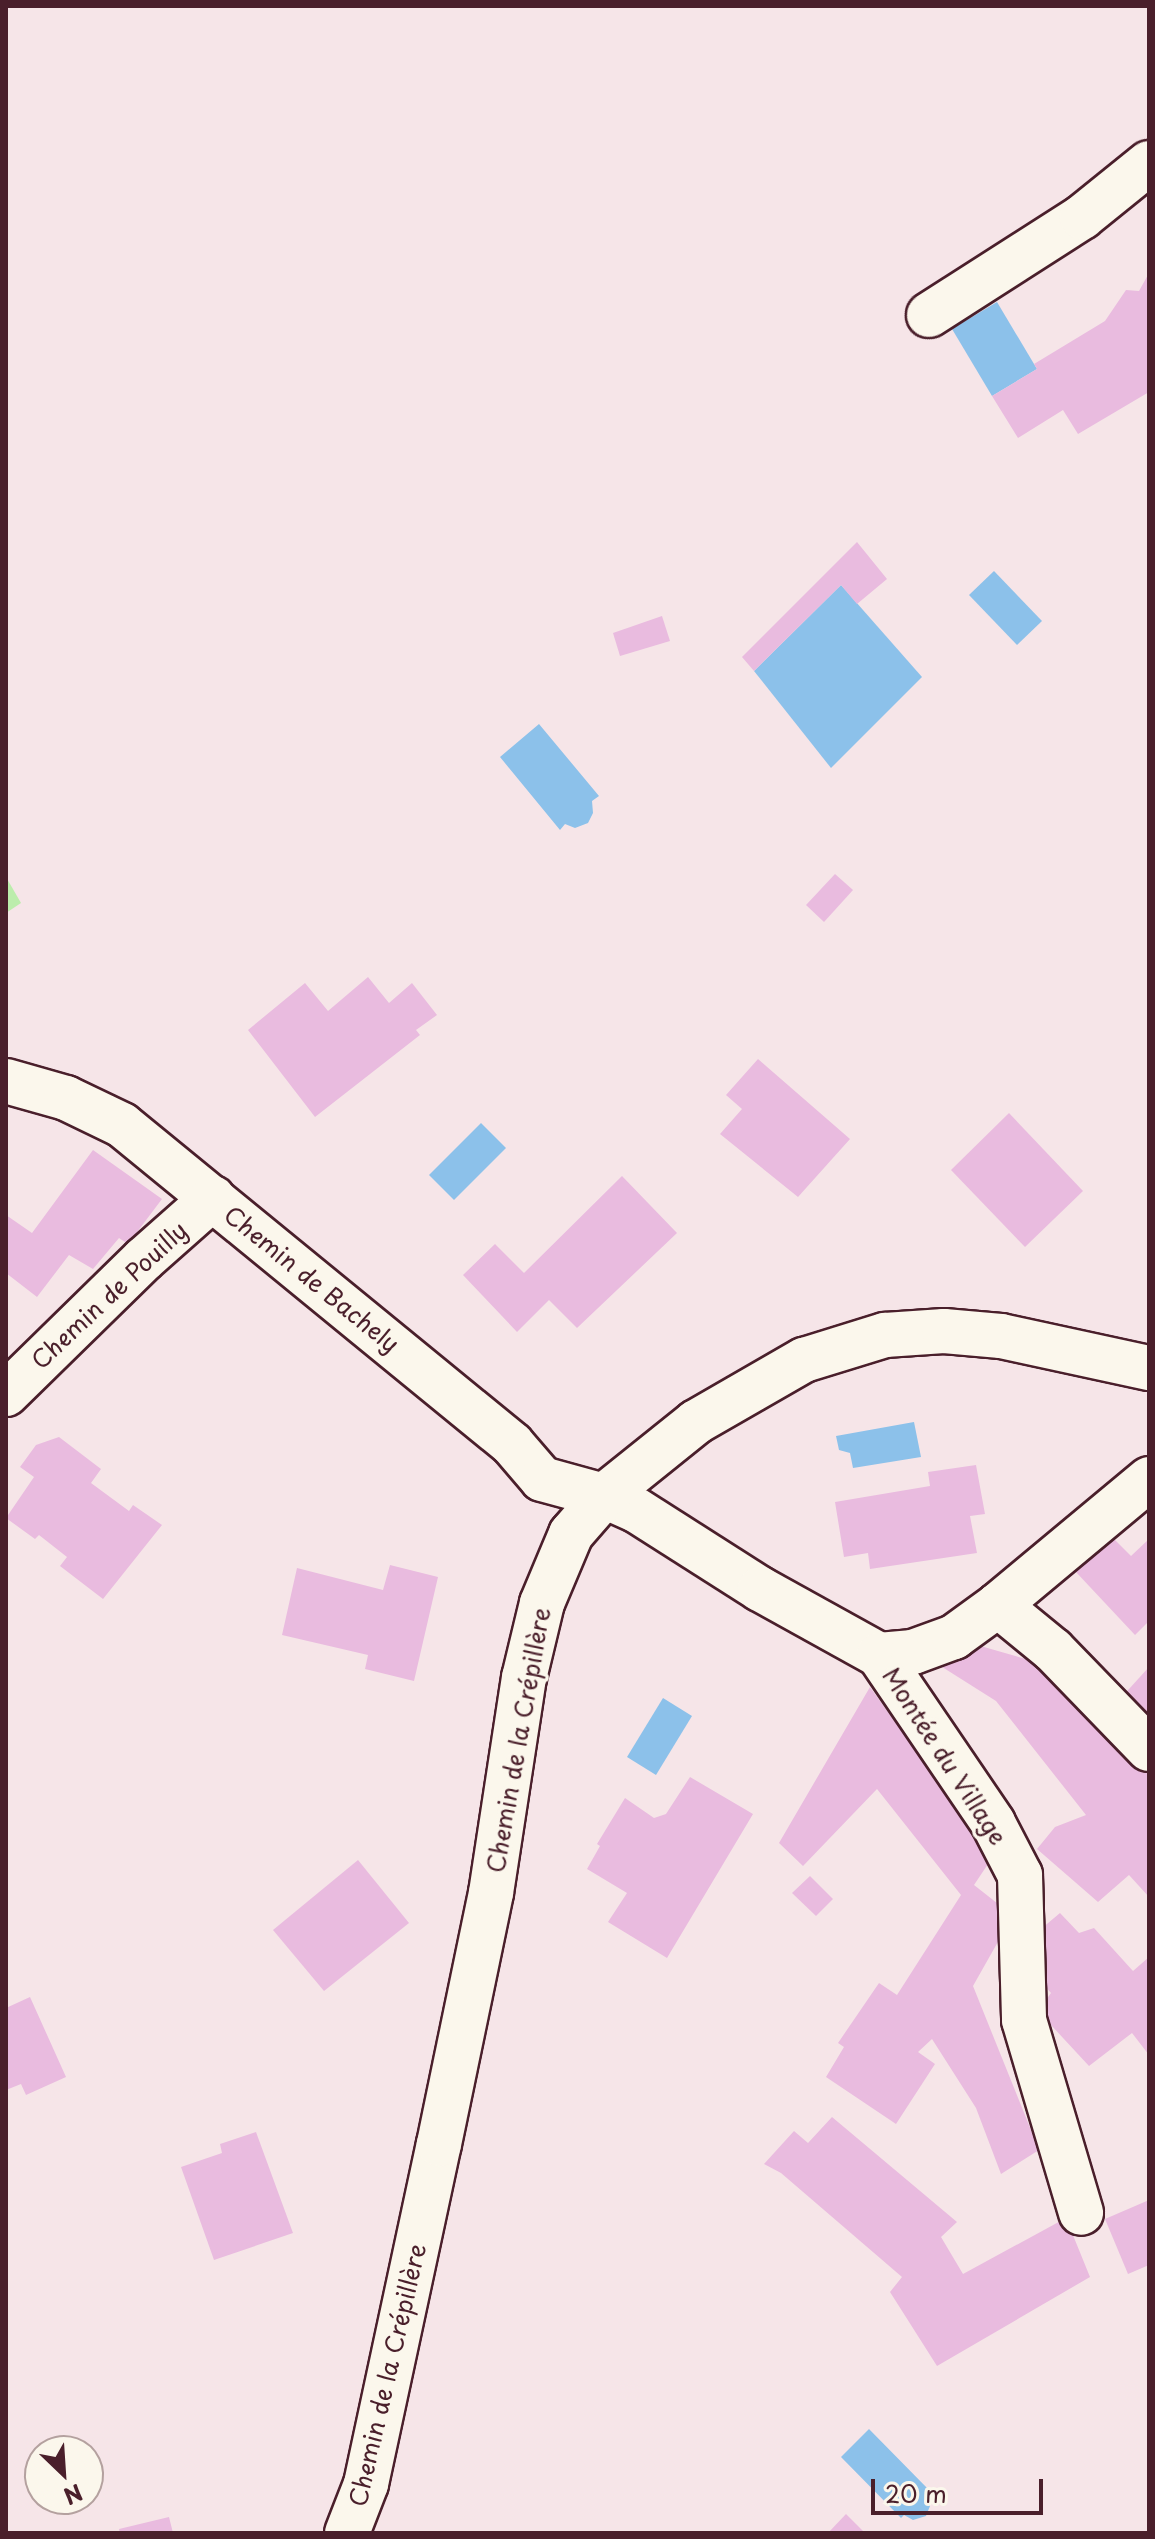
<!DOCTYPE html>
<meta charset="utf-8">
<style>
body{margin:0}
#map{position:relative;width:1155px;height:2539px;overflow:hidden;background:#f6e5e8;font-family:"Playpen Sans",sans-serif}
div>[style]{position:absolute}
.green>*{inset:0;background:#bcedac}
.water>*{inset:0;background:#8cc1ea}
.building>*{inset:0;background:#e9bbdf}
.roads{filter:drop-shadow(2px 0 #4a1f2b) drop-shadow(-2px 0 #4a1f2b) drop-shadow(0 2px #4a1f2b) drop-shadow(0 -2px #4a1f2b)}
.street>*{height:44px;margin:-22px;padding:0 22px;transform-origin:22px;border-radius:22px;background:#fbf7ec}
span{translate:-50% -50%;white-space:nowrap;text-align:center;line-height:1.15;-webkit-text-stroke:7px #fbf7ec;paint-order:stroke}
.street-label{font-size:24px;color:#4a1f2b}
.frame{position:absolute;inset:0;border:8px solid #4a1f2b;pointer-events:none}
.north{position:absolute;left:24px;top:2435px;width:80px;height:80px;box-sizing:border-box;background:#fbf7ec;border:2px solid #b4a19f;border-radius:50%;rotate:155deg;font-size:22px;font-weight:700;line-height:32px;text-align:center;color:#4a1f2b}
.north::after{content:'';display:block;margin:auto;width:28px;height:36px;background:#4a1f2b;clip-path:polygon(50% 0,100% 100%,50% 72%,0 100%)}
.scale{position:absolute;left:871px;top:2479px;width:172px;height:36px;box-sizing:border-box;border:4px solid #4a1f2b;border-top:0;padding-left:10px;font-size:24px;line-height:28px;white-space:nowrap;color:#4a1f2b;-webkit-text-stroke:6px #fbf7ec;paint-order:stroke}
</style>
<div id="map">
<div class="green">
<div style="clip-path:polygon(6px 877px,21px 903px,6px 913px)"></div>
</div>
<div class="water">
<div style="clip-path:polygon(997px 302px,1037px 369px,992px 396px,952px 329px)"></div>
<div style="clip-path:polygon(994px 571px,1042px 621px,1017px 645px,969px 595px)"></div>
<div style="clip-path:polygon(841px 585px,922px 677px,831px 768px,754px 671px)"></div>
<div style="clip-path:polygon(539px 724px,599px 796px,592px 801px,593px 813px,588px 823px,575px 828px,565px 824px,560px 830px,500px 757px)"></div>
<div style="clip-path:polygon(481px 1123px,506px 1148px,454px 1200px,429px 1175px)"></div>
<div style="clip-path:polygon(914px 1422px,921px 1457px,853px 1468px,850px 1453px,839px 1450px,836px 1436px)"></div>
<div style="clip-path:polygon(663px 1698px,692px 1716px,656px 1775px,627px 1757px)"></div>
<div style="clip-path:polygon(869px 2429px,929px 2490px,925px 2494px,930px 2506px,926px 2516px,913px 2520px,904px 2515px,901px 2518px,841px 2457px)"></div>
</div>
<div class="building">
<div style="clip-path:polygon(1149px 273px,1149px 392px,1078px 434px,1063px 410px,1018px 438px,992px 396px,1037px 369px,1034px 364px,1105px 321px,1126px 290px,1139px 291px)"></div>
<div style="clip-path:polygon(857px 542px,887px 579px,857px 604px,841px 585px,754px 671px,742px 657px)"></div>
<div style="clip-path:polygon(662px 616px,670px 641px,620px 656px,613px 633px)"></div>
<div style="clip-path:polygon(835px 874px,853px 890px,824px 922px,806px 905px)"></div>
<div style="clip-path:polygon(368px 977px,389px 1003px,412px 983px,437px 1015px,416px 1030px,420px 1035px,315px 1117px,248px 1030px,305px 983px,328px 1011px)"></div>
<div style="clip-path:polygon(758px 1059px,850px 1139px,798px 1197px,720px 1134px,742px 1109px,726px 1095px)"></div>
<div style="clip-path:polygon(1009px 1113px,1083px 1191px,1025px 1247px,951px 1170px)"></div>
<div style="clip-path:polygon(93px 1150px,162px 1199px,128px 1244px,119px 1238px,93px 1269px,69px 1255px,37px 1297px,6px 1273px,6px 1215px,32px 1233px)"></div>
<div style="clip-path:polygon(622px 1176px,677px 1233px,577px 1328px,549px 1300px,517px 1332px,463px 1275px,495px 1244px,524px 1273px)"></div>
<div style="clip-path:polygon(59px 1437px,101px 1469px,91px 1483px,129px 1511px,133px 1505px,162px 1525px,103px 1599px,60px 1566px,67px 1557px,39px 1535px,35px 1539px,6px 1518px,34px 1477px,20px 1467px,36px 1445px)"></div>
<div style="clip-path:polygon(976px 1465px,985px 1514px,970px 1516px,977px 1553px,870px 1569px,868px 1553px,844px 1557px,835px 1502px,930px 1486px,928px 1472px)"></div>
<div style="clip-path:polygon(1111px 1536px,1131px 1556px,1149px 1539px,1149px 1621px,1135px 1635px,1075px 1571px)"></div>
<div style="clip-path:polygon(390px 1565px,438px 1577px,414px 1681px,365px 1669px,368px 1655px,282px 1635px,297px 1568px,383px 1590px)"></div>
<div style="clip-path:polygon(984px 1647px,1036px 1662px,1128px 1747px,1149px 1771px,1149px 1897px,1129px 1875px,1098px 1902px,1037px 1849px,1055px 1827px,1086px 1815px,996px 1701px,939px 1665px,954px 1648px)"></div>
<div style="clip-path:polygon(1149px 1667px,1149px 1718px,1119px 1700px)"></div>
<div style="clip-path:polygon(870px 1687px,992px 1858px,974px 1885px,1002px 1907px,999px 1940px,973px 1986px,1039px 2150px,1001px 2174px,976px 2108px,932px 2039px,918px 2052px,935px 2064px,896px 2124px,826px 2077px,844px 2047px,838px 2043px,879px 1983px,897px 1995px,961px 1895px,877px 1789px,803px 1866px,779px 1843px)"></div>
<div style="clip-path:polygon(690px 1777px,753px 1814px,667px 1958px,608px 1922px,627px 1893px,587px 1869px,600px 1846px,597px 1844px,625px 1798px,654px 1818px,666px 1814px)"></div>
<div style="clip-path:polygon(358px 1860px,409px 1923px,324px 1991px,273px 1930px)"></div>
<div style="clip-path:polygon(810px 1876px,833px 1899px,816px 1916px,792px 1893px)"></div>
<div style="clip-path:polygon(1060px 1913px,1079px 1933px,1094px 1928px,1133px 1971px,1149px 1957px,1149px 2055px,1132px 2033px,1089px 2066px,1038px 2011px,1051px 1993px,1027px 1966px,1035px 1934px)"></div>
<div style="clip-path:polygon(30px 1997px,66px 2077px,26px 2095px,21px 2084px,6px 2090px,6px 2008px)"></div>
<div style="clip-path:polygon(832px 2117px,957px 2222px,941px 2237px,963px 2274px,1066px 2218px,1090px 2277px,937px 2366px,890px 2292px,902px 2277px,781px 2173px,764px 2164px,794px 2131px,808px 2143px)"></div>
<div style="clip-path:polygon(256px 2132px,293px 2233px,214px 2260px,181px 2167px,222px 2153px,220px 2144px)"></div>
<div style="clip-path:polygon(1149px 2200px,1149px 2265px,1128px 2274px,1105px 2219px)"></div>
<div style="clip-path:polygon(846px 2514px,865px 2533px,828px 2533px)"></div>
<div style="clip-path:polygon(169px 2517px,173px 2533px,120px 2533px,119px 2529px)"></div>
</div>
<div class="roads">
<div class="street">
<div style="left:929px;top:315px;width:182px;rotate:-32.6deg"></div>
<div style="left:1082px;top:217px;width:86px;rotate:-38.9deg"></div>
<div style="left:6px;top:1081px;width:62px;rotate:15.8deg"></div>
<div style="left:66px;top:1098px;width:62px;rotate:25.7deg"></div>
<div style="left:122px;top:1125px;width:504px;rotate:39.28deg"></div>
<div style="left:512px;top:1444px;width:46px;rotate:49.4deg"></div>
<div style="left:542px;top:1479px;width:64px;rotate:15.3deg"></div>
<div style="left:604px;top:1496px;width:35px;rotate:24deg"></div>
<div style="left:636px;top:1510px;width:147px;rotate:32.5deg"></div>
<div style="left:760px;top:1589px;width:136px;rotate:29deg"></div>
<div style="left:879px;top:1655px;width:203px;rotate:55.8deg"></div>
<div style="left:993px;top:1823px;width:59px;rotate:62.6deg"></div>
<div style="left:1020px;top:1875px;width:145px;rotate:88.4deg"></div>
<div style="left:1024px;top:2020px;width:201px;rotate:73.5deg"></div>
<div style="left:6px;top:1394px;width:193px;rotate:-44.4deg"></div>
<div style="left:144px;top:1259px;width:92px;rotate:-41.5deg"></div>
<div style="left:998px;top:1605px;width:71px;rotate:39.3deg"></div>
<div style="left:1053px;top:1650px;width:138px;rotate:45.9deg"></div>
<div style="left:879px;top:1655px;width:34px;rotate:-5deg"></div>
<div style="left:913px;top:1652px;width:44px;rotate:-20.1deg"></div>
<div style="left:954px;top:1637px;width:54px;rotate:-36deg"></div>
<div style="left:998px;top:1605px;width:197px;rotate:-39.8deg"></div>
<div style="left:347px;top:2533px;width:53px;rotate:-68.8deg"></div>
<div style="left:366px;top:2484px;width:348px;rotate:-77.9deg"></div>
<div style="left:439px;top:2144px;width:256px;rotate:-78.3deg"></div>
<div style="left:491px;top:1893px;width:218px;rotate:-81.3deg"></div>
<div style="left:524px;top:1678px;width:77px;rotate:-76.5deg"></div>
<div style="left:542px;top:1603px;width:75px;rotate:-67.2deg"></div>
<div style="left:571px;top:1534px;width:50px;rotate:-49deg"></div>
<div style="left:604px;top:1496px;width:118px;rotate:-38.8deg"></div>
<div style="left:696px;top:1422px;width:125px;rotate:-29.9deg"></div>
<div style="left:804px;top:1360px;width:85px;rotate:-17.2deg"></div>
<div style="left:885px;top:1335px;width:59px;rotate:-3.9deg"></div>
<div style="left:944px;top:1331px;width:57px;rotate:5deg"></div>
<div style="left:1001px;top:1336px;width:151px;rotate:12.2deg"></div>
</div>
</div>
<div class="street-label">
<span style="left:312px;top:1279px;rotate:39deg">Chemin de Bachely</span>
<span style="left:109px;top:1295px;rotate:-43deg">Chemin de Pouilly</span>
<span style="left:518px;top:1740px;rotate:-80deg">Chemin de la Crépillère</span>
<span style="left:945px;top:1756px;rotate:57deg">Montée du Village</span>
<span style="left:387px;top:2375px;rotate:-77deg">Chemin de la Crépillère</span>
</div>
<div class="frame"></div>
<div class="north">N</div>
<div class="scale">20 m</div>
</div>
